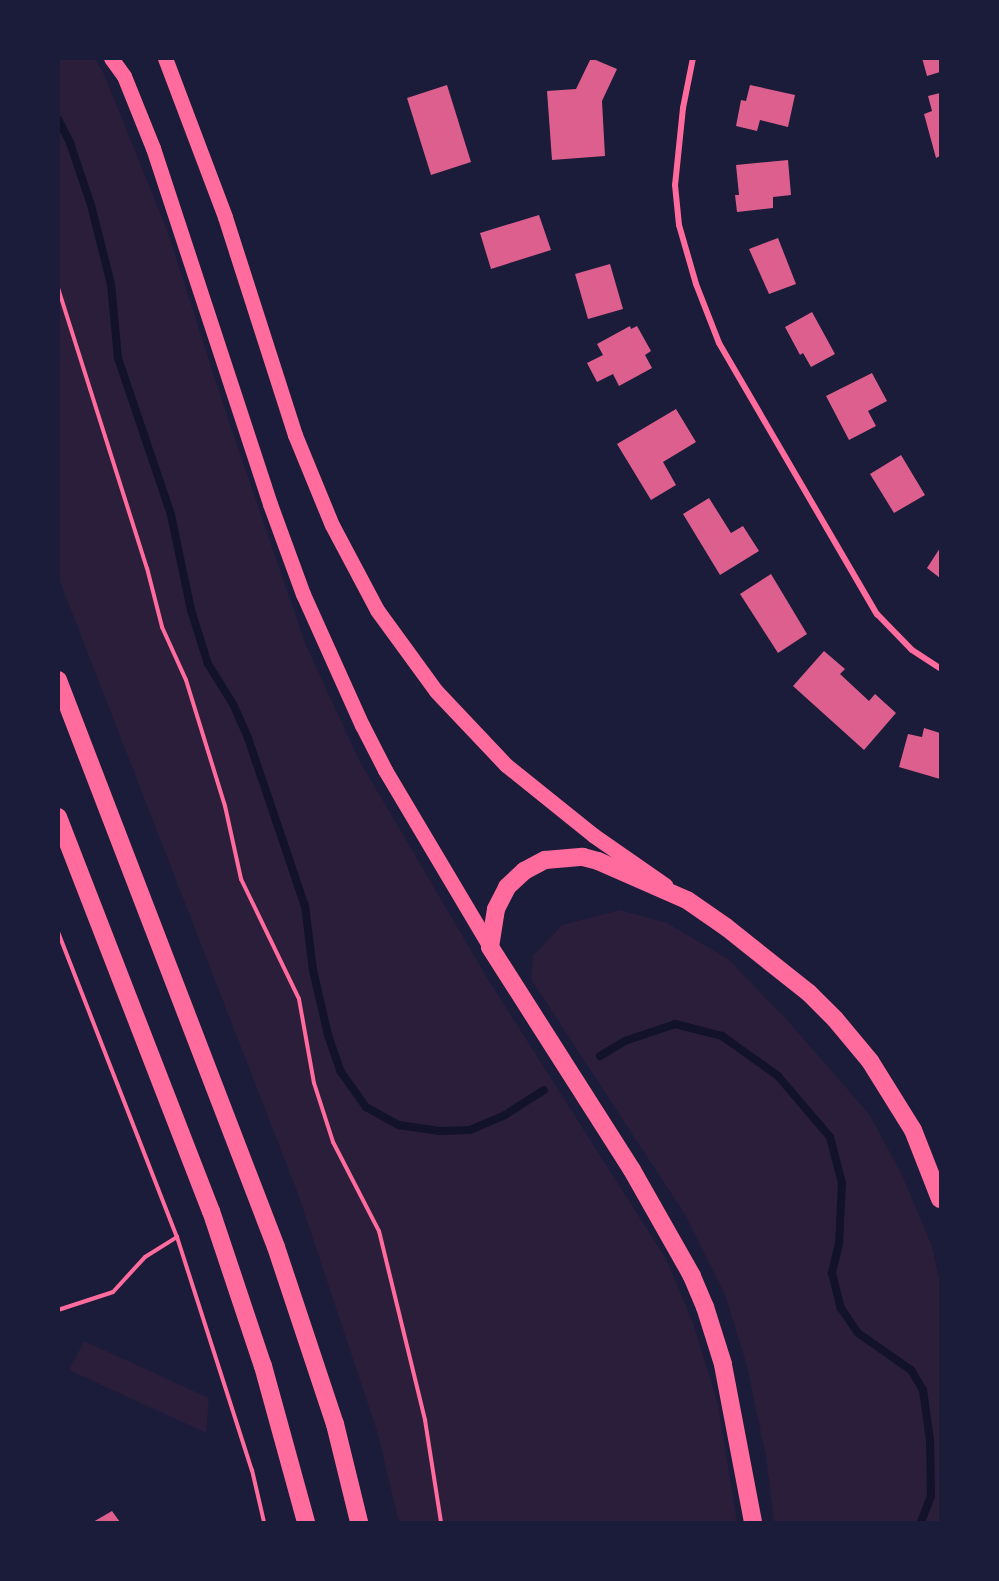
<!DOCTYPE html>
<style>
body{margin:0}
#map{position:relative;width:999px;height:1581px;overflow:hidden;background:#1b1b3a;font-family:"PT Sans Narrow",sans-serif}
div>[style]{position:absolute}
.green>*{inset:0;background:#2a1e3b}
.stream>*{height:8px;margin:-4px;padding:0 4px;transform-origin:4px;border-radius:4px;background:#12122b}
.building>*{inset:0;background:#dd5f8e}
.path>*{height:4px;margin:-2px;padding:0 2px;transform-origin:2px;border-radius:2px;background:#ff6b9d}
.minor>*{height:6px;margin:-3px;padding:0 3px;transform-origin:3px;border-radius:3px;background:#ff6b9d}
.primary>*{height:15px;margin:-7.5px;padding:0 7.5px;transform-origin:7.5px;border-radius:7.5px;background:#ff6b9d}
.motorway>*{height:18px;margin:-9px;padding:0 9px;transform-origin:9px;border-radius:9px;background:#ff6b9d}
span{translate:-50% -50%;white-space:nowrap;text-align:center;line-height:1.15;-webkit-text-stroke:6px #1b1b3a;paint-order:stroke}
.frame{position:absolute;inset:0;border:60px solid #1b1b3a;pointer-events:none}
</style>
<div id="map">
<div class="green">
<div style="clip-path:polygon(59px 59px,95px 59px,103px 72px,167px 230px,228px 419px,305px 643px,359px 760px,489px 981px,666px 1259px,693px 1323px,718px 1404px,737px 1522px,399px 1522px,377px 1431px,298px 1194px,59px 579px)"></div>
<div style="clip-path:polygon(620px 910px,667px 923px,728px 959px,788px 1021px,869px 1114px,901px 1173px,932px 1246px,940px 1283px,940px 1522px,774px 1522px,766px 1457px,747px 1366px,725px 1295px,684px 1213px,531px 979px,533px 956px,562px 925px)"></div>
<div style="clip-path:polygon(84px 1341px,209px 1398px,206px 1433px,69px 1370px)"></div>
</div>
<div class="stream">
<div style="left:58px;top:119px;width:27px;rotate:63deg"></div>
<div style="left:70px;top:143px;width:65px;rotate:71.3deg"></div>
<div style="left:91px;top:205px;width:81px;rotate:75.8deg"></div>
<div style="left:111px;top:284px;width:74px;rotate:84.6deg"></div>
<div style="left:118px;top:358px;width:166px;rotate:71.3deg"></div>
<div style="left:171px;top:515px;width:97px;rotate:78.1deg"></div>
<div style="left:191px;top:610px;width:57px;rotate:72.5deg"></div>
<div style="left:208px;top:664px;width:47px;rotate:58deg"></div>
<div style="left:233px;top:704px;width:37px;rotate:66deg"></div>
<div style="left:248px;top:738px;width:177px;rotate:71.3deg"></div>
<div style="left:305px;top:906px;width:64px;rotate:82.9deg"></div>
<div style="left:313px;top:970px;width:67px;rotate:77deg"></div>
<div style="left:328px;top:1035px;width:39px;rotate:71deg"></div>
<div style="left:341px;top:1072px;width:43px;rotate:54.5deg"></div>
<div style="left:366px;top:1107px;width:38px;rotate:29deg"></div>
<div style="left:399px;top:1125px;width:41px;rotate:8.3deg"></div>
<div style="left:440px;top:1131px;width:30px;rotate:-2deg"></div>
<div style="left:470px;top:1130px;width:38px;rotate:-23deg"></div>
<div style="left:505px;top:1115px;width:46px;rotate:-32.7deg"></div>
<div style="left:600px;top:1056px;width:29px;rotate:-31deg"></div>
<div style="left:625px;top:1041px;width:53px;rotate:-18.8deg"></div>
<div style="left:675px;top:1024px;width:49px;rotate:14.3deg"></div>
<div style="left:722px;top:1036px;width:69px;rotate:35.5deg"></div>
<div style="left:778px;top:1076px;width:80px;rotate:49.6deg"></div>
<div style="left:830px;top:1137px;width:48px;rotate:75.4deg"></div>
<div style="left:842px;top:1183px;width:61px;rotate:92.8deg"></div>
<div style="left:839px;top:1244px;width:30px;rotate:104deg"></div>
<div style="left:832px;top:1273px;width:36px;rotate:76deg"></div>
<div style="left:841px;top:1308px;width:30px;rotate:56deg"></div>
<div style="left:858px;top:1333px;width:65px;rotate:34.9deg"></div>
<div style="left:911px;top:1370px;width:23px;rotate:59deg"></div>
<div style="left:923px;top:1390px;width:50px;rotate:82deg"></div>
<div style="left:930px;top:1440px;width:56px;rotate:89deg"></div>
<div style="left:931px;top:1496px;width:28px;rotate:111deg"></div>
</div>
<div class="building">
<div style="clip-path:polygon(591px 58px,617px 69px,602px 101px,605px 156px,552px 160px,547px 91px,576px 89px)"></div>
<div style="clip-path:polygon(922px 58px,940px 58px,940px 72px,927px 76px)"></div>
<div style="clip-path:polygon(447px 85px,471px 162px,431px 175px,407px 98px)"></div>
<div style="clip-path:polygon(750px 85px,795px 95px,788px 127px,760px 120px,757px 131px,736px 126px,741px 100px,746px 101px)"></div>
<div style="clip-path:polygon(940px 93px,940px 156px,936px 158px,924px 114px,932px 111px,928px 96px)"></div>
<div style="clip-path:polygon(788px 160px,791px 195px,773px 197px,773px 208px,737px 212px,735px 195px,739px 195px,736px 165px)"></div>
<div style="clip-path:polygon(539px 215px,551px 250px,491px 269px,480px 233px)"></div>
<div style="clip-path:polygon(778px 238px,796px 284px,769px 294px,749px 249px)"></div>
<div style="clip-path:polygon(610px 264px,623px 309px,588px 319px,575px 274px)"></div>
<div style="clip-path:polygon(812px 312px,835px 354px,811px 367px,803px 353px,800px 355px,785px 327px)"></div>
<div style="clip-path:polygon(630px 326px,631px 329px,637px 326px,651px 351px,645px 355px,652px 368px,619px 386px,613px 374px,597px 382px,587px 363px,603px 355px,597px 344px)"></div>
<div style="clip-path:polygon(872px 373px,887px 401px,868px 411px,876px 426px,849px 440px,826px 396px)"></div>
<div style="clip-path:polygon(676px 409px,696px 442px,663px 462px,676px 485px,651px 500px,617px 444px)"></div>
<div style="clip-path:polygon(901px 455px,925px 495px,894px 513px,870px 474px)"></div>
<div style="clip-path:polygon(709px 498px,731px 533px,743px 526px,759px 551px,720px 575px,683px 514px)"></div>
<div style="clip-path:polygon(940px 548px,940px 578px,927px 568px)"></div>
<div style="clip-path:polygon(771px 574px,807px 634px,778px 653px,740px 594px)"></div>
<div style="clip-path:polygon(824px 651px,845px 669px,840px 674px,869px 701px,875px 694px,896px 713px,864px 750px,793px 686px)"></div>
<div style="clip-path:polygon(924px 728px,940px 733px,940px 779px,899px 767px,908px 734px,922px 737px)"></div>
<div style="clip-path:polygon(112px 1511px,120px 1522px,93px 1522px)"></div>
</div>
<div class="path">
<div style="left:58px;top:288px;width:294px;rotate:72.4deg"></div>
<div style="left:147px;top:568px;width:61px;rotate:75.7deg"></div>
<div style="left:162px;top:627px;width:58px;rotate:65.6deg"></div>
<div style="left:186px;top:680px;width:132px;rotate:72.8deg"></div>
<div style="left:225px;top:806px;width:75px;rotate:77.6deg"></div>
<div style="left:241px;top:879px;width:133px;rotate:64.2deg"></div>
<div style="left:299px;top:999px;width:85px;rotate:79.9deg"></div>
<div style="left:314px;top:1083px;width:62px;rotate:72.1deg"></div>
<div style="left:333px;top:1142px;width:100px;rotate:62.7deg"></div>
<div style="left:379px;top:1231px;width:195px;rotate:76.3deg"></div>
<div style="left:425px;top:1420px;width:103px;rotate:81.1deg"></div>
<div style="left:58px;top:932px;width:327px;rotate:68.7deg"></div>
<div style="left:177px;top:1237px;width:245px;rotate:72.2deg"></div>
<div style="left:252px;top:1470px;width:53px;rotate:77deg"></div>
<div style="left:58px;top:1310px;width:58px;rotate:-18.1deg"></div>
<div style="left:113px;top:1292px;width:47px;rotate:-47.6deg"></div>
<div style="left:145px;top:1257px;width:38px;rotate:-32deg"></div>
</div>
<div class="minor">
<div style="left:693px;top:58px;width:51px;rotate:101.3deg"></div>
<div style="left:683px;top:108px;width:77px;rotate:95.9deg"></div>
<div style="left:675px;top:185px;width:40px;rotate:84.3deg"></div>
<div style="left:679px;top:225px;width:61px;rotate:73.9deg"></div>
<div style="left:696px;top:284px;width:63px;rotate:68.7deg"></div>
<div style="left:719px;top:343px;width:314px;rotate:59.8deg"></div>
<div style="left:877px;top:614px;width:50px;rotate:45.8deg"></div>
<div style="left:912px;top:650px;width:33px;rotate:33deg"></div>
</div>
<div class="primary">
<div style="left:111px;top:58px;width:22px;rotate:54deg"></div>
<div style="left:124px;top:76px;width:78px;rotate:68.1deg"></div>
<div style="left:153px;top:148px;width:375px;rotate:71.8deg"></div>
<div style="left:270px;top:504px;width:96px;rotate:69.9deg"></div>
<div style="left:303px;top:594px;width:144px;rotate:65.8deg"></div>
<div style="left:362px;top:725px;width:51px;rotate:62.9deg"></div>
<div style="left:385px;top:770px;width:206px;rotate:59.3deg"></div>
<div style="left:165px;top:58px;width:170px;rotate:69.3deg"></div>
<div style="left:225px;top:217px;width:229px;rotate:72.2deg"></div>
<div style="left:295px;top:435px;width:97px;rotate:67.7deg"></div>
<div style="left:332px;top:525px;width:96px;rotate:62.1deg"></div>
<div style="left:377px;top:610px;width:100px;rotate:53.9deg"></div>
<div style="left:436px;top:691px;width:102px;rotate:46.6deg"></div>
<div style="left:506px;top:765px;width:112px;rotate:38.8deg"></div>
<div style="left:593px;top:835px;width:88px;rotate:34.8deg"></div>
</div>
<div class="motorway">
<div style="left:58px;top:680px;width:607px;rotate:68.97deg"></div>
<div style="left:276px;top:1247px;width:187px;rotate:71.6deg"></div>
<div style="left:335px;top:1424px;width:101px;rotate:76.2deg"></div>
<div style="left:58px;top:817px;width:423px;rotate:68.8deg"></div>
<div style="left:211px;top:1211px;width:163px;rotate:71.5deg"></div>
<div style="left:263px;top:1366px;width:162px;rotate:74.6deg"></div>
<div style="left:753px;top:1522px;width:161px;rotate:-100.8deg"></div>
<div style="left:723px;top:1364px;width:60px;rotate:-107.5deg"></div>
<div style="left:705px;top:1307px;width:34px;rotate:-113deg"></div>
<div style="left:692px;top:1276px;width:122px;rotate:-119.5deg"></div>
<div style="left:632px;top:1170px;width:264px;rotate:-122.5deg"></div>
<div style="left:490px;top:947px;width:38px;rotate:-81deg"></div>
<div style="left:496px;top:909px;width:25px;rotate:-63deg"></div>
<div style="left:507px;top:887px;width:23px;rotate:-43deg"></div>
<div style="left:524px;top:871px;width:24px;rotate:-28deg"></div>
<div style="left:545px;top:860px;width:38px;rotate:-5deg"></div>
<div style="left:583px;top:857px;width:16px;rotate:15deg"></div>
<div style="left:598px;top:861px;width:97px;rotate:23.7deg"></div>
<div style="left:687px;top:900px;width:47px;rotate:34.7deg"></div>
<div style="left:726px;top:927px;width:106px;rotate:38.5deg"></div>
<div style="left:809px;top:993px;width:37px;rotate:45deg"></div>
<div style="left:835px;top:1019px;width:55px;rotate:50.2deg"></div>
<div style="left:870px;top:1061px;width:81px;rotate:58.1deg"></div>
<div style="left:913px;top:1130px;width:74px;rotate:68.6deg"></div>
</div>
<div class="frame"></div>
</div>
